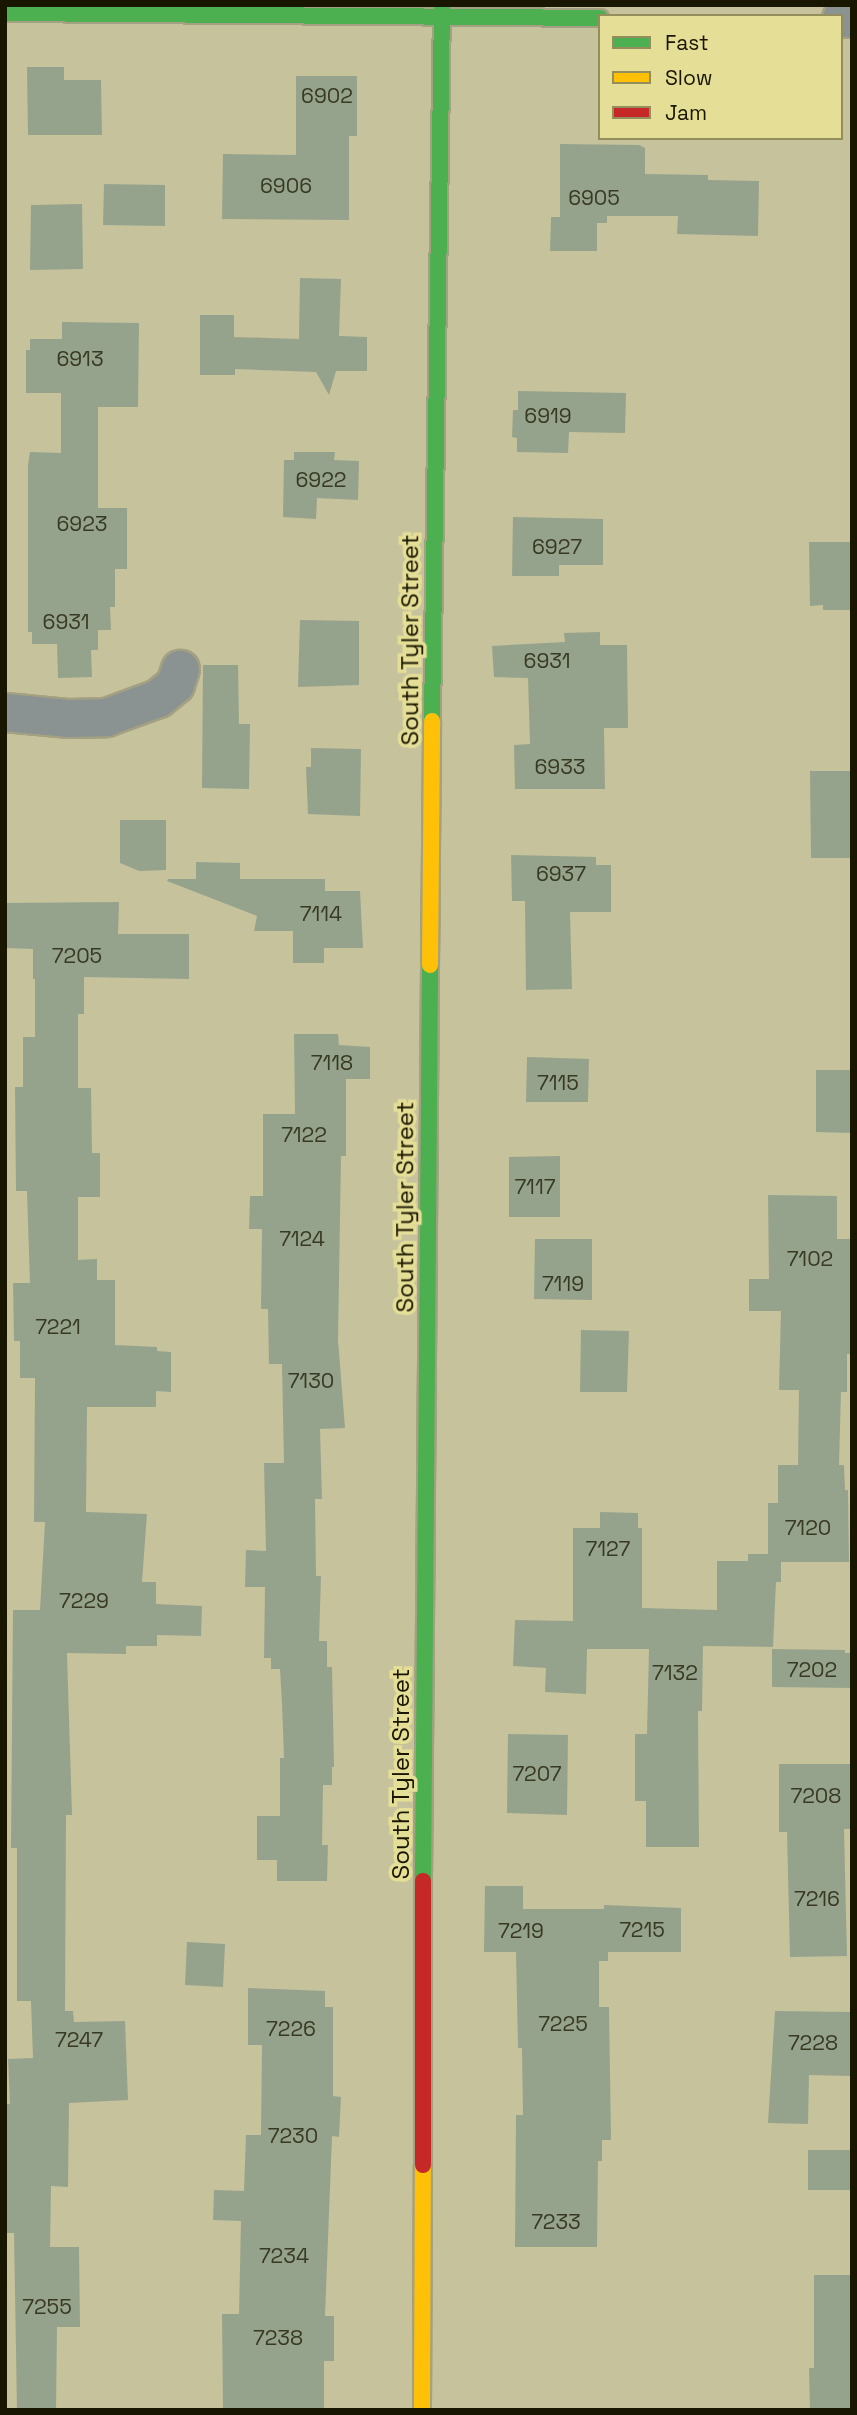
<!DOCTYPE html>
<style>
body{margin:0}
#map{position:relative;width:857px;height:2415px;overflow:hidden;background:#c6c29c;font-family:"Space Grotesk",sans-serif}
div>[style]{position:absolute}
.building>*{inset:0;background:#96a38c}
.roads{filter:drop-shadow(2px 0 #a4a183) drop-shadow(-2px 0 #a4a183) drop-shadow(0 2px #a4a183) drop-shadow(0 -2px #a4a183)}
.street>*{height:37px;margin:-18.5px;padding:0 18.5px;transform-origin:18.5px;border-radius:18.5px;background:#8a9391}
.fast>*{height:16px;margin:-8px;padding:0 8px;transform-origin:8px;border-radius:8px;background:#4caf50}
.slow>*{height:16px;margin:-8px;padding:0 8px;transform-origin:8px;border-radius:8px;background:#ffc107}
.jam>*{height:16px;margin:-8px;padding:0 8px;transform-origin:8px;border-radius:8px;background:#c62828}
span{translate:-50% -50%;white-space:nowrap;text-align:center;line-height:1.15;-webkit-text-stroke:7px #e5de97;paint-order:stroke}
.number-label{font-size:21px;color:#383923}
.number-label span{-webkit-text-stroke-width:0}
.street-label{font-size:24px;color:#191600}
.frame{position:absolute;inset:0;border:7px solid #191600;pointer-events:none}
.legend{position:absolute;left:598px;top:14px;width:245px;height:126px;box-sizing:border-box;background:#e5de97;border:2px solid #938e5b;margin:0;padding:9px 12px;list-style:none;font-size:21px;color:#191600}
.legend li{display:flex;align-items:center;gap:14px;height:35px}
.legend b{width:35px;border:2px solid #938e5b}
</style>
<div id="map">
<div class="building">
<div style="clip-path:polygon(27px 67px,64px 67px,64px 80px,101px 80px,102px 135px,28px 135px)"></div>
<div style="clip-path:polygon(296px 76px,357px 76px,357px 136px,349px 136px,349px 220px,222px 219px,223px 154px,296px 155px)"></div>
<div style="clip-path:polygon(560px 144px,639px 145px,645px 148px,645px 174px,708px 175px,708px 180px,759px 181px,758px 236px,677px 234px,678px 216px,607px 216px,607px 223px,597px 223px,597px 251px,550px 251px,551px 217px,560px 217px)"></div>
<div style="clip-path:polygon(104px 184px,165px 185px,165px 226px,103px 225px)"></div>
<div style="clip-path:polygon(82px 204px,83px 269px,30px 270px,31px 205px)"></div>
<div style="clip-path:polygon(300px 278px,341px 279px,339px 336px,367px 337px,367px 371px,336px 371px,329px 395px,316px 372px,235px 369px,235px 375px,200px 375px,200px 315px,234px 315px,234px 337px,299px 339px)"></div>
<div style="clip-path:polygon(62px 322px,139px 323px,138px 407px,98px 407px,98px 508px,127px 508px,127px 569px,115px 569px,115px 607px,110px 607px,111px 630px,98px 630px,98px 650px,91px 650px,92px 677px,58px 678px,57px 644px,32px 644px,32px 632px,28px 632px,28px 465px,30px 452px,61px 453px,61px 393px,26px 393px,26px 350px,30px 350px,30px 339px,62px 339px)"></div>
<div style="clip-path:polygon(518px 391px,626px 393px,625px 433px,569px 432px,568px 453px,517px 452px,517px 438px,512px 437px,513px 410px,518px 410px)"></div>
<div style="clip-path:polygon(294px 452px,335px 452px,334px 460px,359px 461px,358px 500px,317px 498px,316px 519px,283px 517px,284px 460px,294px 460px)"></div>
<div style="clip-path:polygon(513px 517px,603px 519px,603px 565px,559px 565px,559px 576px,512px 576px)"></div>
<div style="clip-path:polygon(809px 542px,852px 542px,852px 610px,823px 610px,823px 605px,810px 606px)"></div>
<div style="clip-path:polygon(300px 620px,359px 621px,359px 685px,298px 687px)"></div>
<div style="clip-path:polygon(600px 632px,600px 645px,627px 645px,628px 728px,604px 728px,605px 789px,515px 789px,514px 745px,530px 744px,528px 678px,494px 677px,492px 646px,565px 642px,564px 633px)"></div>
<div style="clip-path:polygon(203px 665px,238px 665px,239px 724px,250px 724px,249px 789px,202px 788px)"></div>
<div style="clip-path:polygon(311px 748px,361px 749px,360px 816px,308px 814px,306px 767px,311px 767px)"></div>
<div style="clip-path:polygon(810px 771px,852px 771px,852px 858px,811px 858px)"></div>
<div style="clip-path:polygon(120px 820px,166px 820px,166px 870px,139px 871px,120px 863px)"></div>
<div style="clip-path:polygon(511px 855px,596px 857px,596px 865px,611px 865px,611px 912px,570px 912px,572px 989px,526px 990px,525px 901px,512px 901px)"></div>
<div style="clip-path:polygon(196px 862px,240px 863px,240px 879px,325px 879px,325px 891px,360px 891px,363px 948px,324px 948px,324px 963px,293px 963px,293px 931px,254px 931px,257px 916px,167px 881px,168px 879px,196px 879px)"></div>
<div style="clip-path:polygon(119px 902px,118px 934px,189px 934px,189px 979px,84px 977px,84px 1014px,78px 1014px,78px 1088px,91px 1088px,92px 1153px,100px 1153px,100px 1197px,78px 1197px,78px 1260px,97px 1259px,97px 1280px,115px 1280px,115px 1345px,157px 1347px,157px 1351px,171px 1352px,171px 1392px,156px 1391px,156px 1407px,87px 1407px,86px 1512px,147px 1514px,142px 1582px,156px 1582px,156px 1604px,202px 1606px,201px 1636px,157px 1635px,157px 1646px,126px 1646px,126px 1654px,67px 1653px,72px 1815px,66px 1815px,65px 2011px,73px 2011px,74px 2022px,125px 2021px,128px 2100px,69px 2103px,68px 2187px,51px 2186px,50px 2247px,79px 2247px,80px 2327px,57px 2327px,56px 2410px,17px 2410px,14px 2233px,5px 2233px,5px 2104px,10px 2104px,8px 2059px,33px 2058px,31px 2001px,17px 2001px,17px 1848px,11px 1848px,13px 1610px,40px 1610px,45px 1522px,34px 1522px,35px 1378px,20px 1378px,20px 1341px,14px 1341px,13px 1283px,30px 1283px,27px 1191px,16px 1191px,15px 1087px,23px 1087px,23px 1037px,35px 1037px,35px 979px,33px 979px,33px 949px,5px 948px,5px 903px)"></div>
<div style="clip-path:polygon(294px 1034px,338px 1034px,339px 1045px,370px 1047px,370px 1079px,346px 1079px,346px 1156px,341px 1156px,338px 1340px,345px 1428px,320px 1429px,322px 1499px,315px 1499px,316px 1576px,321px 1576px,319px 1641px,327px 1641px,327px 1667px,332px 1667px,334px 1767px,332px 1767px,332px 1785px,323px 1785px,322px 1845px,328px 1845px,327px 1881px,277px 1881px,277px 1860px,257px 1860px,257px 1816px,280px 1816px,280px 1758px,284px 1758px,282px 1703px,280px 1669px,271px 1669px,271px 1658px,264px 1658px,265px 1587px,245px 1587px,246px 1550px,266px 1551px,264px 1463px,284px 1463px,282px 1364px,269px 1364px,268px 1309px,261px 1309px,262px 1229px,249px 1229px,250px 1196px,263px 1196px,263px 1114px,295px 1114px)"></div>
<div style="clip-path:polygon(527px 1057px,589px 1059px,588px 1102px,526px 1102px)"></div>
<div style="clip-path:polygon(816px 1070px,852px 1070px,852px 1133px,816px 1132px)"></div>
<div style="clip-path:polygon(560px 1156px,560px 1217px,509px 1217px,509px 1157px)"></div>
<div style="clip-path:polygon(768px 1195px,837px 1196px,837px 1239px,852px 1239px,852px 1354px,847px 1354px,847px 1392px,841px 1392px,839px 1465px,844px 1465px,845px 1490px,848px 1490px,849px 1562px,781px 1562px,781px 1582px,776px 1582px,773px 1647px,703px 1646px,702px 1711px,698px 1711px,699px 1847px,646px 1847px,646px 1801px,635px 1801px,635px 1734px,647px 1734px,649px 1649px,587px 1649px,586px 1694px,545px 1692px,546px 1668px,513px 1666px,515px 1620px,573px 1621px,573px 1528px,600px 1528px,600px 1512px,638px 1513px,638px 1528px,642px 1528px,642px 1608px,717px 1610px,717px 1561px,748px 1561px,748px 1554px,768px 1554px,768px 1503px,778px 1503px,778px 1465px,798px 1465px,799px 1390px,779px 1390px,781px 1311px,749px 1311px,749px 1279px,769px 1279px)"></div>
<div style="clip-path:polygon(535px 1239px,592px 1239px,592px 1300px,534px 1299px)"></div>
<div style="clip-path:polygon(581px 1330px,629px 1331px,627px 1392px,580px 1392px)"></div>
<div style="clip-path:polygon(772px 1649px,845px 1650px,845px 1653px,852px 1653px,852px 1688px,772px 1687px)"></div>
<div style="clip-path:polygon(508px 1734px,568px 1735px,567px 1815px,507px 1813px)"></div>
<div style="clip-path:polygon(779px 1764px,852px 1764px,852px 1829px,844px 1829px,847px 1956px,790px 1957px,787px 1832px,779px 1832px)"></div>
<div style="clip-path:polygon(485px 1886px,523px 1886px,523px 1909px,604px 1909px,604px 1905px,681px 1908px,681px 1952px,608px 1952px,608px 1961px,599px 1961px,599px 2007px,609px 2007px,611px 2140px,602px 2140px,602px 2161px,598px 2161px,597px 2247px,515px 2247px,516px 2115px,523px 2115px,522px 2048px,518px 2048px,516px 1952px,484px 1952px)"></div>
<div style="clip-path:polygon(187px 1942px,225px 1944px,223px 1987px,185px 1985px)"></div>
<div style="clip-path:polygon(248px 1988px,325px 1991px,325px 2007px,333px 2007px,333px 2096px,341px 2097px,339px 2137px,332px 2136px,325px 2316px,334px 2316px,334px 2361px,324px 2361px,324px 2410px,223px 2410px,222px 2314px,239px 2314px,241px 2221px,213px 2220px,214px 2190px,244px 2191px,246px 2135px,261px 2135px,262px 2045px,248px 2045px)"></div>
<div style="clip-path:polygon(775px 2011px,852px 2012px,852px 2076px,809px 2075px,808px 2124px,768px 2123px)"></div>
<div style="clip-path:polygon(808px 2150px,852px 2150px,852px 2190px,808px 2190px)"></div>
<div style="clip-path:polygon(814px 2275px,852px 2275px,852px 2410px,810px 2410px,809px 2368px,814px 2368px)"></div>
</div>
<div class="roads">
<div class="street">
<div style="left:841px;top:18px;width:11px"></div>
<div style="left:5px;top:712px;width:62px;rotate:5.5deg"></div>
<div style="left:67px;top:718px;width:39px;rotate:-1deg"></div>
<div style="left:106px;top:717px;width:55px;rotate:-20.1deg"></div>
<div style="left:158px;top:698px;width:22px;rotate:-39deg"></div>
<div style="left:175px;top:684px;width:16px;rotate:-72deg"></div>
</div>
<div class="fast">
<div style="left:5px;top:13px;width:595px;rotate:0.48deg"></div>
<div style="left:432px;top:721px;width:716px;rotate:-89.2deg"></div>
<div style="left:423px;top:1881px;width:916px;rotate:-89.56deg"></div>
</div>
<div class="slow">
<div style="left:430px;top:965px;width:244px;rotate:-89.5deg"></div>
<div style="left:422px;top:2410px;width:245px;rotate:-89.8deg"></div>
</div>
<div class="jam">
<div style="left:423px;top:2165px;width:284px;rotate:-90deg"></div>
</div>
</div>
<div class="number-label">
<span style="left:327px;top:96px">6902</span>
<span style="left:286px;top:186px">6906</span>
<span style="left:594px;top:198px">6905</span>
<span style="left:80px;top:359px">6913</span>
<span style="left:548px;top:416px">6919</span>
<span style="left:321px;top:480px">6922</span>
<span style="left:82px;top:524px">6923</span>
<span style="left:557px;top:547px">6927</span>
<span style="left:66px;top:622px">6931</span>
<span style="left:547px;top:661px">6931</span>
<span style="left:560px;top:767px">6933</span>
<span style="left:561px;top:874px">6937</span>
<span style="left:321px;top:914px">7114</span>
<span style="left:77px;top:956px">7205</span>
<span style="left:332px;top:1063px">7118</span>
<span style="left:558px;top:1083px">7115</span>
<span style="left:304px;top:1135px">7122</span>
<span style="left:535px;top:1187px">7117</span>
<span style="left:302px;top:1239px">7124</span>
<span style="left:810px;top:1259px">7102</span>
<span style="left:563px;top:1284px">7119</span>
<span style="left:58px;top:1327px">7221</span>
<span style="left:311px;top:1381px">7130</span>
<span style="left:808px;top:1528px">7120</span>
<span style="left:608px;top:1549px">7127</span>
<span style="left:84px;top:1601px">7229</span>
<span style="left:812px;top:1670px">7202</span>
<span style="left:675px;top:1673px">7132</span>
<span style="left:537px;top:1774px">7207</span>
<span style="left:816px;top:1796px">7208</span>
<span style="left:817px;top:1899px">7216</span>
<span style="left:642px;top:1930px">7215</span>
<span style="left:521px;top:1931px">7219</span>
<span style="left:563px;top:2024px">7225</span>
<span style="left:291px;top:2029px">7226</span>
<span style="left:79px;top:2040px">7247</span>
<span style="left:813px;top:2043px">7228</span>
<span style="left:293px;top:2136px">7230</span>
<span style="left:556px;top:2222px">7233</span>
<span style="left:284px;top:2256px">7234</span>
<span style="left:47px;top:2307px">7255</span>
<span style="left:278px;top:2338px">7238</span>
</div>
<div class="street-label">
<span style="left:410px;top:640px;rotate:-90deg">South Tyler Street</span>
<span style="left:405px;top:1207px;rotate:-90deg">South Tyler Street</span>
<span style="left:401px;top:1774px;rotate:-90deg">South Tyler Street</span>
</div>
<div class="frame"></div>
<ul class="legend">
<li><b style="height:9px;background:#4caf50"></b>Fast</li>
<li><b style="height:9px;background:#ffc107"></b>Slow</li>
<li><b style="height:9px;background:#c62828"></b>Jam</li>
</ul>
</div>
